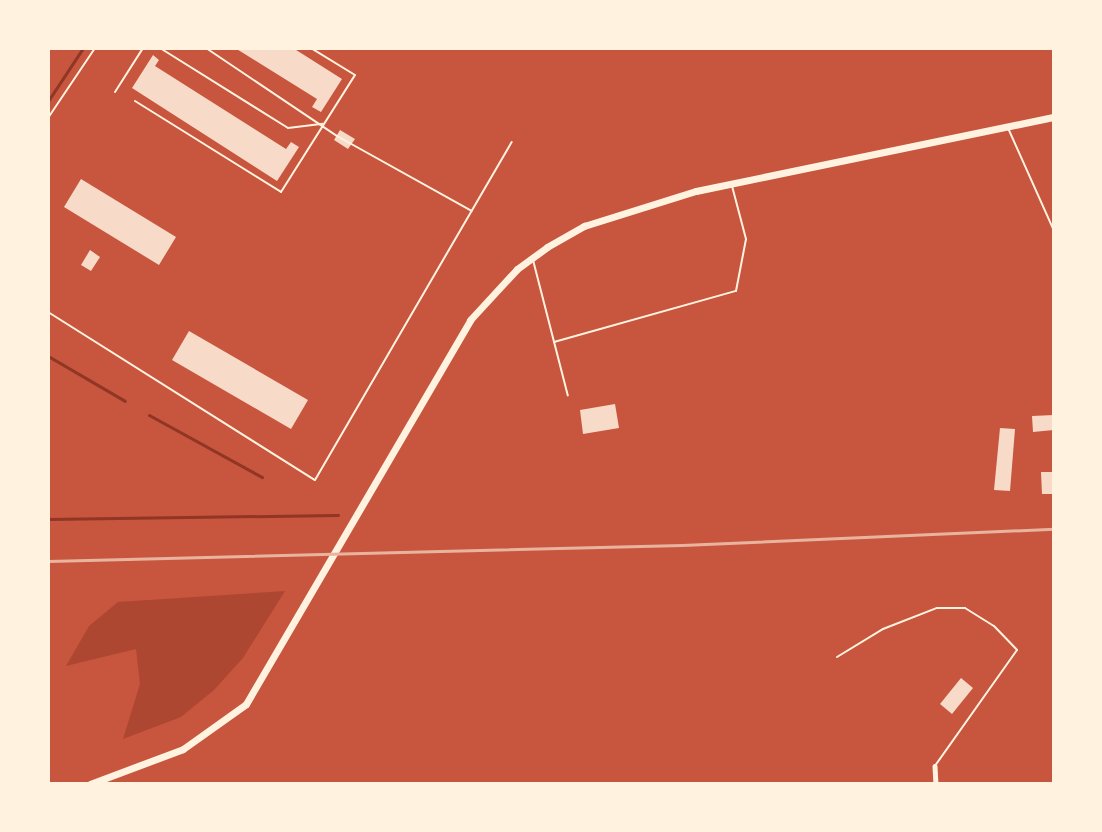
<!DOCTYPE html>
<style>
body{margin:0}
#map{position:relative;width:1102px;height:832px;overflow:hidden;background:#c8553d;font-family:"Playfair Display",serif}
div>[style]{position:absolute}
.green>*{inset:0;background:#ae4732}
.stream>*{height:3px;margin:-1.5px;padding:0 1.5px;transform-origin:1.5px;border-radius:1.5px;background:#8f3625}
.building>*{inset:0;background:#f7dbc8}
.service>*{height:2px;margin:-1px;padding:0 1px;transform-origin:1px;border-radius:1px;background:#fff3e0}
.minor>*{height:4.5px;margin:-2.25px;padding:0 2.25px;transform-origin:2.25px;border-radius:2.25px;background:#fff3e0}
.secondary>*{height:7px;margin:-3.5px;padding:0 3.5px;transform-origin:3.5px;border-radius:3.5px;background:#fff3e0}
.rail>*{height:3px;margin:-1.5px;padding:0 1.5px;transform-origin:1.5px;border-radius:1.5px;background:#e9b49f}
span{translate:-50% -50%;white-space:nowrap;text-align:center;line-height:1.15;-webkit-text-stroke:6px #fff3e0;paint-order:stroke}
.frame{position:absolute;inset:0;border:50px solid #fff3e0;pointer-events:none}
</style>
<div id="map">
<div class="green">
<div style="clip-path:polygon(285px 591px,243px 658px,214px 690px,181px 717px,123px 739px,140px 684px,136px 649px,66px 666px,89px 626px,118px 602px)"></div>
</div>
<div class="stream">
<div style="left:48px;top:101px;width:64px;rotate:-56.6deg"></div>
<div style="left:48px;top:356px;width:89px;rotate:30.3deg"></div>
<div style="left:149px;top:415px;width:129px;rotate:28.8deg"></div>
<div style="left:48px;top:519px;width:290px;rotate:-0.8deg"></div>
</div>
<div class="building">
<div style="clip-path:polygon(235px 48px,293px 48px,342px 79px,321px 112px,312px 107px,317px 99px)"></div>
<div style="clip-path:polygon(153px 55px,159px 60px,155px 66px,286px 149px,291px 142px,299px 147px,277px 181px,132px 88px)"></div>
<div style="clip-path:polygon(340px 130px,355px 139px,348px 149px,334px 140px)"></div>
<div style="clip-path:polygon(81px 179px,176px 237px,159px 265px,64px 207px)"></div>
<div style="clip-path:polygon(90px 250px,100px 257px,91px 271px,81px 265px)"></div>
<div style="clip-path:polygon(189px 331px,308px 400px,291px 429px,172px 360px)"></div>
<div style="clip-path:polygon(615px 404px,619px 428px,583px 434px,580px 410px)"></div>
<div style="clip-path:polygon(1054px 415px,1054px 430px,1033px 432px,1032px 416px)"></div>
<div style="clip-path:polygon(1000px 428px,1015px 429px,1010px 491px,994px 490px)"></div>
<div style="clip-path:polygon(1041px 472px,1054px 472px,1054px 494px,1042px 494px)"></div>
<div style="clip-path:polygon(961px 678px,973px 688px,952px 714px,940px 704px)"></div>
</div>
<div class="service">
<div style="left:160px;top:48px;width:151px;rotate:32deg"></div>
<div style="left:288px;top:128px;width:35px;rotate:-7deg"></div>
<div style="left:206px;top:48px;width:158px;rotate:33.9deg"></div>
<div style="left:337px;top:136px;width:154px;rotate:29.1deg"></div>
<div style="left:115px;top:92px;width:52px;rotate:-57.5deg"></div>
<div style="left:135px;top:101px;width:172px;rotate:31.9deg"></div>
<div style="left:281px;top:192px;width:138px;rotate:-57.7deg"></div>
<div style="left:355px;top:75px;width:52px;rotate:-148.5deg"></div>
<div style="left:48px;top:118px;width:84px;rotate:-56.1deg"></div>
<div style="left:1008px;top:128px;width:113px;rotate:65.9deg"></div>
<div style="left:533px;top:260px;width:140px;rotate:75.6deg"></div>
<div style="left:48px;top:312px;width:315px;rotate:32.2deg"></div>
<div style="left:315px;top:480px;width:391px;rotate:-59.8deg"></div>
<div style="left:554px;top:342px;width:189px;rotate:-15.7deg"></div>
<div style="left:736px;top:291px;width:53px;rotate:-79.1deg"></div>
<div style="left:746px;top:239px;width:55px;rotate:-104.8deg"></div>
<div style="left:837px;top:657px;width:54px;rotate:-31.3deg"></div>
<div style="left:883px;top:629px;width:58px;rotate:-21.3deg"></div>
<div style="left:937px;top:608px;width:28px"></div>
<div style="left:965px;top:608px;width:34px;rotate:32deg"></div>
<div style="left:994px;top:626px;width:33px;rotate:46deg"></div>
<div style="left:1017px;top:650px;width:142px;rotate:125.3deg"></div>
</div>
<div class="minor">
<div style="left:935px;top:766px;width:18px;rotate:87deg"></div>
</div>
<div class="secondary">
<div style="left:90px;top:784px;width:99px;rotate:-20.6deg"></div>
<div style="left:183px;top:749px;width:77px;rotate:-35.5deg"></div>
<div style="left:246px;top:704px;width:445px;rotate:-59.7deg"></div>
<div style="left:470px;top:320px;width:69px;rotate:-47.3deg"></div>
<div style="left:517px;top:269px;width:37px;rotate:-36deg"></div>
<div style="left:547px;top:247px;width:43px;rotate:-29.6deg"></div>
<div style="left:584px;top:226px;width:117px;rotate:-17.4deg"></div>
<div style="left:696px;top:191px;width:366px;rotate:-11.7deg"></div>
</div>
<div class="rail">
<div style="left:48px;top:561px;width:634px;rotate:-1.45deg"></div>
<div style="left:682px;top:545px;width:372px;rotate:-2.5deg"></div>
</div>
<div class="frame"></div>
</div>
